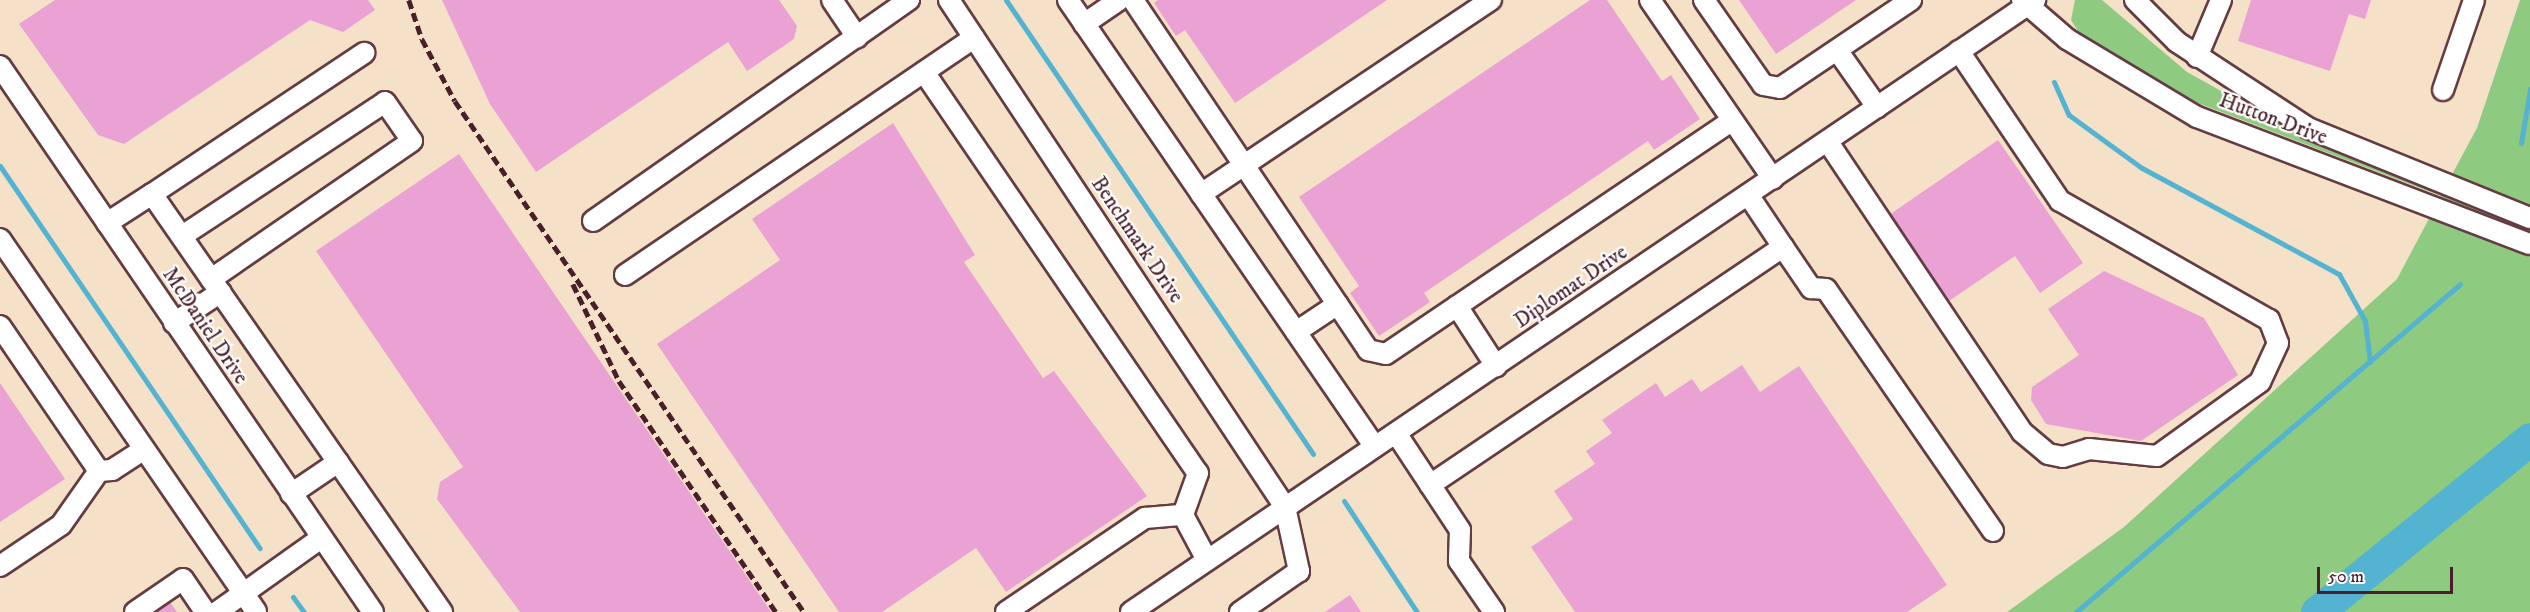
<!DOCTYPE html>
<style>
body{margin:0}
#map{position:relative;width:2530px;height:612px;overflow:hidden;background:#f5e1c7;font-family:"IM FELL DW Pica",serif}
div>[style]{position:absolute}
.green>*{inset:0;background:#8eca80}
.stream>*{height:5px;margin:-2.5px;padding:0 2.5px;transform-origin:2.5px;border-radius:2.5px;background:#53b3d1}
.river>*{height:33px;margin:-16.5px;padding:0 16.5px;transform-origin:16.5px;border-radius:16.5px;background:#53b3d1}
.building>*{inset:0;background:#eaa2d5}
.roads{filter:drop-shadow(2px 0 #643c42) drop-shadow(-2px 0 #643c42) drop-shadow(0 2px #643c42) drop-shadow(0 -2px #643c42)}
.minor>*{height:20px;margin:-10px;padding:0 10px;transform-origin:10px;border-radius:10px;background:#fff}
.rail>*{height:4.5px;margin-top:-2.25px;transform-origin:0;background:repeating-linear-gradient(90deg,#4a1f2b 0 9px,transparent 0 13.5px)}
span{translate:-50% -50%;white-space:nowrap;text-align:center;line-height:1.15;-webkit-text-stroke:4.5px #fff;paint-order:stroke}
.street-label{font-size:21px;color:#4a1f2b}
.scale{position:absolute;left:2317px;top:567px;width:136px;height:27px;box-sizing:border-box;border:3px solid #4a1f2b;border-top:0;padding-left:8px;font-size:18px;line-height:21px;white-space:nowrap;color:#4a1f2b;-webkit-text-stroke:4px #fff;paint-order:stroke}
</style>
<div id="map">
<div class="green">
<div style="clip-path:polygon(2075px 0,2102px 0,2187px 72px,2309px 140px,2442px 193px,2477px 128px,2520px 0,2530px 0,2530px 612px,2007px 612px,2124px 527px,2397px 279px,2441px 196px,2198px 103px,2134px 69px,2081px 36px,2071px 20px)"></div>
</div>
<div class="stream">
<div style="left:1006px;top:0;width:548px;rotate:55.93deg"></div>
<div style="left:2054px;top:82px;width:36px;rotate:66deg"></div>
<div style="left:2069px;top:115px;width:90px;rotate:36deg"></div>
<div style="left:2142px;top:168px;width:224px;rotate:28.3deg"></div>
<div style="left:2339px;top:274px;width:54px;rotate:61deg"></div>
<div style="left:2365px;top:321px;width:41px;rotate:83deg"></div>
<div style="left:2521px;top:143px;width:55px;rotate:-80.5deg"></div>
<div style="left:0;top:166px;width:462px;rotate:55.8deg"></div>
<div style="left:1344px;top:501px;width:133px;rotate:56.7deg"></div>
<div style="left:293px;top:597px;width:19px;rotate:54deg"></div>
<div style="left:2076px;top:612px;width:505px;rotate:-40.5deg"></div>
</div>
<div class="river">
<div style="left:2317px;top:612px;width:274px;rotate:-39.1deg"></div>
</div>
<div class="building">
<div style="clip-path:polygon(55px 0,368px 0,375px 10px,343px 32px,310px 20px,124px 144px,98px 135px,19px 24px)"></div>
<div style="clip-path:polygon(442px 0,779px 0,797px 26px,794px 39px,747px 71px,728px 42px,536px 172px,490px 104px)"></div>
<div style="clip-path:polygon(1158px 0,1387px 0,1235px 103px,1185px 30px,1176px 36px,1154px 3px)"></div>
<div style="clip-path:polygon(1590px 0,1607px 0,1662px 81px,1671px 75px,1700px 119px,1654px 150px,1648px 141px,1424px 293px,1430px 302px,1379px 336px,1350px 293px,1359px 286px,1299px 197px)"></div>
<div style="clip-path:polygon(1739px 0,1856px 0,1776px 54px)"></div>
<div style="clip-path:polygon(2251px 0,2371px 0,2365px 19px,2349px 14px,2330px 71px,2238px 41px)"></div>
<div style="clip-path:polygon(893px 123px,975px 255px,964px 262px,1043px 378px,1054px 371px,1147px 496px,1006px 592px,976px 548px,882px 612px,839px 612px,657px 344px,780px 260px,752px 219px)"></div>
<div style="clip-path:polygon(1998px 140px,2083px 263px,2040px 293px,2015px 256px,1949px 301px,1889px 215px)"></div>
<div style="clip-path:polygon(459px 154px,771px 612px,520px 612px,437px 499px,440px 482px,463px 467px,316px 251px)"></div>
<div style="clip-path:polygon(2104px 271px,2204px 318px,2238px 375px,2141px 441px,2046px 424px,2031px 400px,2032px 387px,2079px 355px,2048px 309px)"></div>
<div style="clip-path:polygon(1742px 365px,1760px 392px,1799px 366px,1947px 585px,1907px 612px,1575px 612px,1531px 547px,1573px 519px,1554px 491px,1595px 464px,1586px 451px,1612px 433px,1602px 420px,1656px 383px,1665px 397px,1692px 379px,1701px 392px)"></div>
<div style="clip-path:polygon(0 383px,65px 479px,0 522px)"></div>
<div style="clip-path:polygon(1350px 595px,1361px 612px,1325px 612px)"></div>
<div style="clip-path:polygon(170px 602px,177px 612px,156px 612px)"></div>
</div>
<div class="roads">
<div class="minor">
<div style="left:832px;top:0;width:45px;rotate:56deg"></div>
<div style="left:949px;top:0;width:608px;rotate:56.47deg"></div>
<div style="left:1285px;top:507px;width:66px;rotate:77.7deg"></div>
<div style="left:1299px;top:571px;width:72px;rotate:145.2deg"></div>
<div style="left:1068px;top:0;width:542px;rotate:55.52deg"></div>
<div style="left:1133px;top:0;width:422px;rotate:56.1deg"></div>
<div style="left:1368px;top:350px;width:18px;rotate:13deg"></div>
<div style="left:1386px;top:354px;width:417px;rotate:-34deg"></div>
<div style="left:1650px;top:0;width:217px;rotate:55.5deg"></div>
<div style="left:1704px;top:0;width:103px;rotate:55.2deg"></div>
<div style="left:1763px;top:85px;width:17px;rotate:10deg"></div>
<div style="left:1780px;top:88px;width:158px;rotate:-33.9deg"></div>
<div style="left:2022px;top:0;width:60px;rotate:40.9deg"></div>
<div style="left:2067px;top:39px;width:152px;rotate:31deg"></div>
<div style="left:2197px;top:117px;width:356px;rotate:20.9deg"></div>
<div style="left:2135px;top:0;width:59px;rotate:45deg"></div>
<div style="left:2177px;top:42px;width:157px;rotate:33.3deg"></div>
<div style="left:2308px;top:128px;width:240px;rotate:22.1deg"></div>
<div style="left:1084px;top:24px;width:42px;rotate:-34.4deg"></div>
<div style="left:1837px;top:50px;width:70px;rotate:54.9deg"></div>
<div style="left:2197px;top:57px;width:62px;rotate:-67.2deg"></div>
<div style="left:0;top:66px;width:661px;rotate:55.66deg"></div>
<div style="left:924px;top:72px;width:486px;rotate:55.7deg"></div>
<div style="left:1198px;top:473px;width:45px;rotate:109.7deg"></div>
<div style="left:1183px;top:515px;width:51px;rotate:61.9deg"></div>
<div style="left:2443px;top:90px;width:95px;rotate:-71deg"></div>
<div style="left:1828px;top:142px;width:349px;rotate:56.2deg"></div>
<div style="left:2022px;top:432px;width:34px;rotate:40deg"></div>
<div style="left:2048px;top:454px;width:15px;rotate:11deg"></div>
<div style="left:2063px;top:457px;width:27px;rotate:-17deg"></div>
<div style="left:2089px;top:449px;width:68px;rotate:5.9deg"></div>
<div style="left:2157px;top:456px;width:127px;rotate:-35.7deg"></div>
<div style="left:2260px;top:382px;width:43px;rotate:-65.2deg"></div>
<div style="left:2278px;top:343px;width:25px;rotate:-111deg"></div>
<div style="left:2269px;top:320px;width:241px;rotate:-150.3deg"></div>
<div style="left:2060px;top:201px;width:181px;rotate:-124deg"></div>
<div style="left:152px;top:194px;width:255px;rotate:-33.6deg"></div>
<div style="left:1201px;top:194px;width:349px;rotate:-33.8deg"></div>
<div style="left:1749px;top:196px;width:61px;rotate:56.3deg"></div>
<div style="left:593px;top:221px;width:386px;rotate:-35deg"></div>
<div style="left:107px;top:223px;width:54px;rotate:-32.8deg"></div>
<div style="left:152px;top:194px;width:509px;rotate:55.25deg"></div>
<div style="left:182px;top:236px;width:243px;rotate:-33.4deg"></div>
<div style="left:385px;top:102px;width:47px;rotate:55.3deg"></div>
<div style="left:412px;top:141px;width:244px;rotate:145.5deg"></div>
<div style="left:0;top:239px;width:452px;rotate:55.5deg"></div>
<div style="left:625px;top:275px;width:422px;rotate:-34.2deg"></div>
<div style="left:1457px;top:306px;width:72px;rotate:57deg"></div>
<div style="left:174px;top:323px;width:56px;rotate:-33.4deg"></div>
<div style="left:0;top:326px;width:176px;rotate:55.7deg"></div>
<div style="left:99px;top:471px;width:13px;rotate:-4deg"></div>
<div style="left:112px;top:470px;width:38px;rotate:-33deg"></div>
<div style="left:1296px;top:332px;width:50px;rotate:-33.7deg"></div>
<div style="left:1396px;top:433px;width:116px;rotate:56.6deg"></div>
<div style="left:1460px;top:530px;width:31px;rotate:92deg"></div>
<div style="left:1459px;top:561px;width:62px;rotate:55.5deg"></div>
<div style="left:1430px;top:485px;width:426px;rotate:-34deg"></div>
<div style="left:1783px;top:247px;width:50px;rotate:55.7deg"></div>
<div style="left:1811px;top:288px;width:15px;rotate:4deg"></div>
<div style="left:1826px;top:289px;width:294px;rotate:55.4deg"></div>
<div style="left:291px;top:494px;width:57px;rotate:-34.2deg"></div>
<div style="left:0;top:566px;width:73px;rotate:-33.9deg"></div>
<div style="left:61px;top:525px;width:66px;rotate:-54.9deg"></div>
<div style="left:135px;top:612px;width:58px;rotate:-34.5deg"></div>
<div style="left:183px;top:579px;width:40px;rotate:56deg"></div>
<div style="left:217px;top:612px;width:128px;rotate:-35.4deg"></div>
<div style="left:1006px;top:612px;width:168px;rotate:-34.1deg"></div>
<div style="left:1145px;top:518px;width:38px;rotate:-5deg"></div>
<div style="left:1131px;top:612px;width:1092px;rotate:-34.1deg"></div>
</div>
</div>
<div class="rail">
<div style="left:409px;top:0;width:41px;rotate:71.6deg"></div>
<div style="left:422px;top:39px;width:70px;rotate:62deg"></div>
<div style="left:455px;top:101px;width:619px;rotate:55.67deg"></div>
<div style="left:573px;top:284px;width:107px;rotate:64.6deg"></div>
<div style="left:619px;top:381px;width:279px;rotate:55.8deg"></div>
</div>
<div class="street-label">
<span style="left:2273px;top:119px;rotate:20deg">Hutton Drive</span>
<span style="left:1137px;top:240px;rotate:56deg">Benchmark Drive</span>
<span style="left:1571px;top:287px;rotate:-34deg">Diplomat Drive</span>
<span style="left:205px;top:326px;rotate:56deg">McDaniel Drive</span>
</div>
<div class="scale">50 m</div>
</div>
